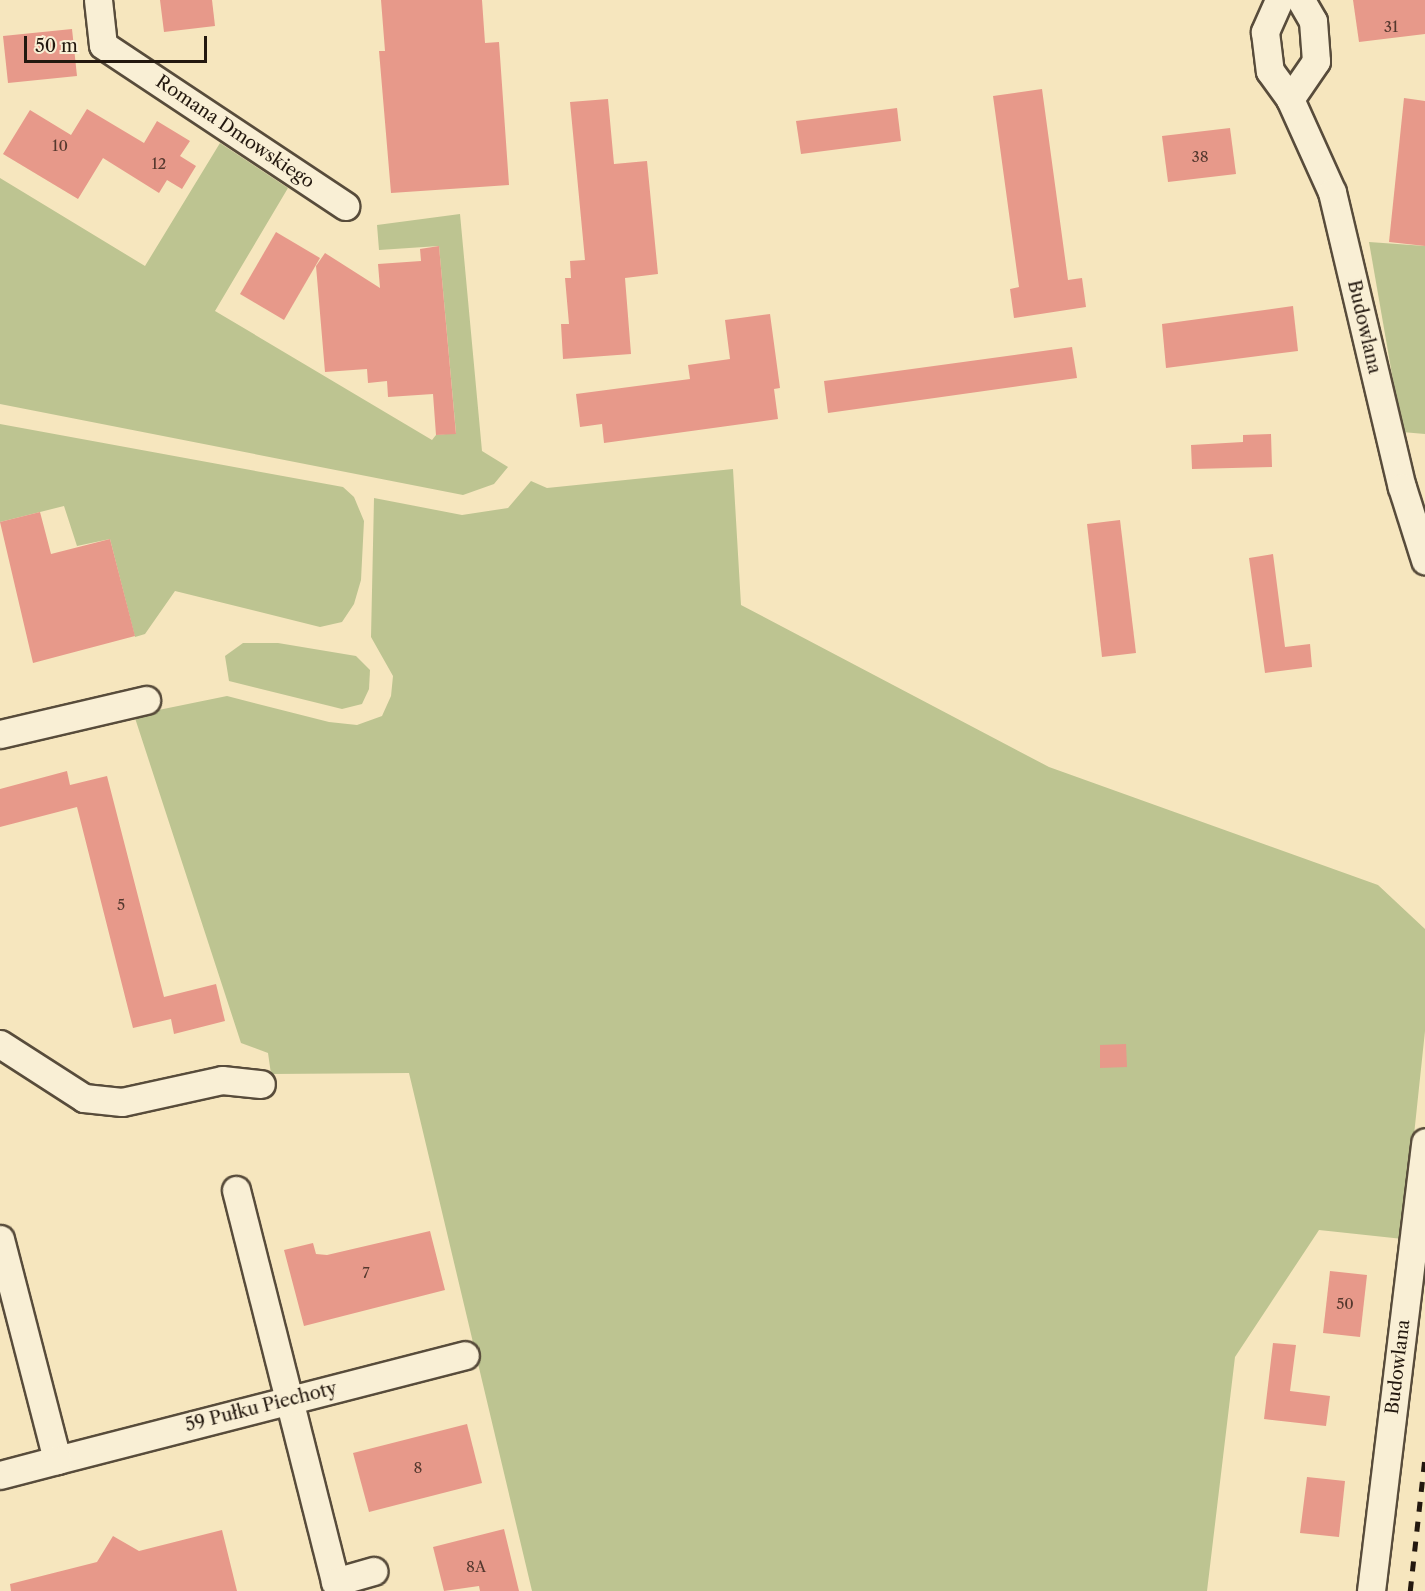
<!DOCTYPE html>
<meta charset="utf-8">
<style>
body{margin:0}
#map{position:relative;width:1425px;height:1591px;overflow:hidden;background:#f6e6be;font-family:"Libre Caslon Text",serif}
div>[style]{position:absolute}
.green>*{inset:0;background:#bdc491}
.building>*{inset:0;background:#e7998a}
.roads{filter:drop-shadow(2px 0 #584c3b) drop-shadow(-2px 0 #584c3b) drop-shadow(0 2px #584c3b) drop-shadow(0 -2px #584c3b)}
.minor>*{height:27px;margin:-13.5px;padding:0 13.5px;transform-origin:13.5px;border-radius:13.5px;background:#f9efd5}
.rail>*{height:4.5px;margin-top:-2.25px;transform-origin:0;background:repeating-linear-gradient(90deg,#23180f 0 10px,transparent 0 20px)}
span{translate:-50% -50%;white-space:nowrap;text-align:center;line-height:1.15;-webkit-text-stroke:4.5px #f9efd5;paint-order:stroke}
.number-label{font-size:15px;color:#54382e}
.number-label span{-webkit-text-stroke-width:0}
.street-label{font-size:18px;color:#23180f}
.scale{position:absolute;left:24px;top:36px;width:183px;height:27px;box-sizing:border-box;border:3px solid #23180f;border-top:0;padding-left:8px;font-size:18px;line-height:21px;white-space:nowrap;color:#23180f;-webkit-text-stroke:4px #f9efd5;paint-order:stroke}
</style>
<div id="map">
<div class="green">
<div style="clip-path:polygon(220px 143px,288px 188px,215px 311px,432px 440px,436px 435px,456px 433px,439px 246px,379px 250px,377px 225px,460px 214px,482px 451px,508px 467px,494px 484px,463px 495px,0 404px,0 178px,145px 266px)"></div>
<div style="clip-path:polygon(1369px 242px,1425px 246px,1425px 434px,1402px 432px)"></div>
<div style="clip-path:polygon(0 424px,343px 487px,354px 497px,364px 521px,361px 580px,354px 604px,342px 622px,320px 627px,175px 591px,145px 634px,135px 637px,110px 539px,77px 546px,64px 506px,0 522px)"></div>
<div style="clip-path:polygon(733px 469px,741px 605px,1049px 767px,1378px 885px,1425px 929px,1425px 1031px,1403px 1239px,1319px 1230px,1235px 1357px,1207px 1591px,532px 1591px,409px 1073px,271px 1074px,268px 1053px,241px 1043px,134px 715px,227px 696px,329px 722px,357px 725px,382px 716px,391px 696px,393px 676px,371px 637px,374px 498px,462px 515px,508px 508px,531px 481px,547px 488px)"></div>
<div style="clip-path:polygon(243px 643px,278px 643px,356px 656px,370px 670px,369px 689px,362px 704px,342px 709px,229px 681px,225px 656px)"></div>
</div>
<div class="building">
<div style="clip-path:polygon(160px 0,212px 0,215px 26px,164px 32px)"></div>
<div style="clip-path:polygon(381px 0,482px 0,485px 43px,499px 42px,509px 185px,391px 193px,379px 51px,385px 51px)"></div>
<div style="clip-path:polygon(1353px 0,1425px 0,1425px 34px,1359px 42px)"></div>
<div style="clip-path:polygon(72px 29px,77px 76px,8px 83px,3px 36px)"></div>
<div style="clip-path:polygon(1042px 89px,1068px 280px,1082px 278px,1086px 307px,1014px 318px,1010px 289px,1019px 287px,993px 96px)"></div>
<div style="clip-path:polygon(1404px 98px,1425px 101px,1425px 246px,1389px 242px)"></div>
<div style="clip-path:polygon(608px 99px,614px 164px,647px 161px,658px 274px,625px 278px,631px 354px,563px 359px,561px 324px,569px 324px,565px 278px,571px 278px,570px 261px,585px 260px,570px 102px)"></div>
<div style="clip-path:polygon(897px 108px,901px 141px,801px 154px,796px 121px)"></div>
<div style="clip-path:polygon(87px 109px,144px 143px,157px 121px,190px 141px,180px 156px,196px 166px,182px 189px,167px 180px,159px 193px,103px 158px,78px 199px,3px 154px,30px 110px,71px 135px)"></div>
<div style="clip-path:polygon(1230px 128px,1236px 174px,1168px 182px,1162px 136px)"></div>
<div style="clip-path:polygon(276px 232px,320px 258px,284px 320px,240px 294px)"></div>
<div style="clip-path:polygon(439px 246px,456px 434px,436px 435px,433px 394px,388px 397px,387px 381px,368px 383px,367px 369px,325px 372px,316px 266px,325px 253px,380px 288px,378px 264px,421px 261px,420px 249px)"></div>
<div style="clip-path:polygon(1293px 306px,1298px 351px,1166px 368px,1162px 324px)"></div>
<div style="clip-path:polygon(770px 314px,780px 388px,774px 389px,778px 419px,604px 443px,602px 424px,580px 427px,576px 394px,690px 379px,688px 365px,730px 359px,725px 320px)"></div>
<div style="clip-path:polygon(1072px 347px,1077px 378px,828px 413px,824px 381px)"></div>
<div style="clip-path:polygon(1271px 434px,1272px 467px,1192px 469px,1191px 445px,1243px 442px,1243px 435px)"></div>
<div style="clip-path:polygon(40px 512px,51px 554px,110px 539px,135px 636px,33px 663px,0 522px)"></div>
<div style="clip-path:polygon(1120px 520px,1136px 653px,1102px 657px,1087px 524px)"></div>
<div style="clip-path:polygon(1273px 554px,1285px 647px,1310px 644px,1312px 667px,1265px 673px,1249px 558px)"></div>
<div style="clip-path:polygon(67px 771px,70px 785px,107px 776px,164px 997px,216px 984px,225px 1021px,174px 1034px,171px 1019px,133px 1028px,77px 807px,0 827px,0 789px)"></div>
<div style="clip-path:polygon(1126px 1044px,1127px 1067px,1100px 1068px,1100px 1045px)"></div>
<div style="clip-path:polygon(430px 1231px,445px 1290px,304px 1326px,284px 1250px,313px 1243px,316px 1254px,327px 1255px)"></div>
<div style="clip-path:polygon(1330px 1271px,1367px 1275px,1360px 1337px,1323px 1333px)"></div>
<div style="clip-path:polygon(1273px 1343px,1296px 1345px,1290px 1391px,1330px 1396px,1326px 1426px,1264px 1419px)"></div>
<div style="clip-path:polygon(467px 1424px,482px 1483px,369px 1512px,353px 1453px)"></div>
<div style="clip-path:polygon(1307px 1477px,1345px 1481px,1339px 1537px,1300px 1533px)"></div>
<div style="clip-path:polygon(504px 1529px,519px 1591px,480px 1591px,479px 1586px,444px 1591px,433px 1547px)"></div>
<div style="clip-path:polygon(222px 1530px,237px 1591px,11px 1591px,10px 1584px,97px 1562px,113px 1536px,139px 1551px)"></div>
</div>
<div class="roads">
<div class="minor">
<div style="left:98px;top:0;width:45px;rotate:83.7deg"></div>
<div style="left:103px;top:45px;width:291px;rotate:33.6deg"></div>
<div style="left:1279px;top:0;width:35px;rotate:114deg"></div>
<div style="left:1265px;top:32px;width:39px;rotate:83deg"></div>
<div style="left:1270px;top:71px;width:34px;rotate:54deg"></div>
<div style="left:1290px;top:99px;width:102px;rotate:65.7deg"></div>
<div style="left:1332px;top:192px;width:303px;rotate:76.7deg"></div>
<div style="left:1402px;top:487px;width:77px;rotate:72.5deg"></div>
<div style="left:1290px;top:99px;width:46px;rotate:-55.6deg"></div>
<div style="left:1316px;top:61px;width:40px;rotate:-94.3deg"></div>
<div style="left:1313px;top:21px;width:24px;rotate:-120deg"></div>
<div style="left:0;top:734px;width:150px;rotate:-13.1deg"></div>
<div style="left:0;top:1044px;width:100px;rotate:32.7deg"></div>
<div style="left:84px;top:1098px;width:38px;rotate:6deg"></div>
<div style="left:122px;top:1102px;width:102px;rotate:-12.4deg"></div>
<div style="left:222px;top:1080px;width:39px;rotate:6deg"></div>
<div style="left:236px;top:1190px;width:404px;rotate:75.8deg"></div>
<div style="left:335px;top:1582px;width:40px;rotate:-16deg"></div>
<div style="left:0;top:1239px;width:228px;rotate:75.5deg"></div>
<div style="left:57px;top:1460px;width:421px;rotate:-14.4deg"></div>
<div style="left:0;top:1475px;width:59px;rotate:-14.7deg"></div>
<div style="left:1371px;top:1591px;width:452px;rotate:-83.1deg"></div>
</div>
</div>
<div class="rail">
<div style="left:1410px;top:1591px;width:137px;rotate:-83.7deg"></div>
</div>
<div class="number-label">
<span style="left:1391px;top:27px">31</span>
<span style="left:60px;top:146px">10</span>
<span style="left:1200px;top:157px">38</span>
<span style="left:159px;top:164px">12</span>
<span style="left:121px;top:905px">5</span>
<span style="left:366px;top:1273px">7</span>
<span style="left:1345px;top:1304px">50</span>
<span style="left:418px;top:1468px">8</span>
<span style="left:476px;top:1567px">8A</span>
</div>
<div class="street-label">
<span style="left:235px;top:132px;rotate:34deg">Romana Dmowskiego</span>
<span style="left:1364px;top:327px;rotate:77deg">Budowlana</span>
<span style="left:1398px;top:1367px;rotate:-83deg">Budowlana</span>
<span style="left:261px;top:1407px;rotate:-14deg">59 Pułku Piechoty</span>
</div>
<div class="scale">50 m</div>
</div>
